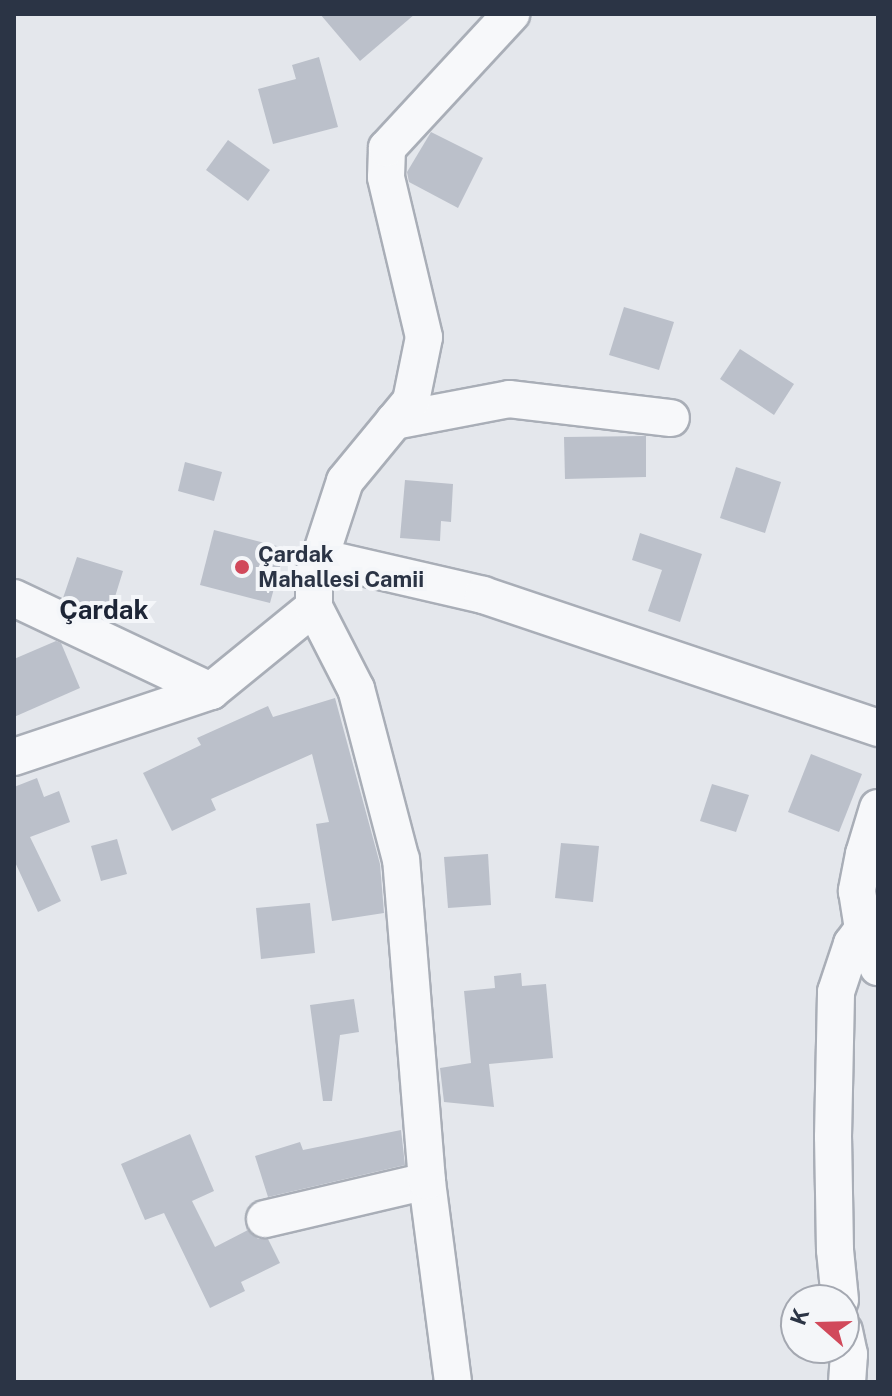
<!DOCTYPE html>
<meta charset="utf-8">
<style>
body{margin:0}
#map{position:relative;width:892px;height:1396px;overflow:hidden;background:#e4e7ec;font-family:"Public Sans",sans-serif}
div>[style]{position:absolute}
.building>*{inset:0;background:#bbc0ca}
.roads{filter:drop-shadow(2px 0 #a9aeb7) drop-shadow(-2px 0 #a9aeb7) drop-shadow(0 2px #a9aeb7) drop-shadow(0 -2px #a9aeb7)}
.minor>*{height:36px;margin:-18px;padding:0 18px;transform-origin:18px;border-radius:18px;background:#f7f8fa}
.dots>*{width:22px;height:22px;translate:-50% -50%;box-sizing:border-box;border:4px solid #f4f6f9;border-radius:50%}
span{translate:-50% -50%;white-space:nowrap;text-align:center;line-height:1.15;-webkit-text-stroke:8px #f4f6f9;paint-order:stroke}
.poi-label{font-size:22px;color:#2b3445;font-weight:700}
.left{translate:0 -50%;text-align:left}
.quarter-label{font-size:26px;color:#1d2536;font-weight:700}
.frame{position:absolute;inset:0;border:16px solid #2b3445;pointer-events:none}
.north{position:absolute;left:780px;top:1284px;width:80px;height:80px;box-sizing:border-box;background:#f4f6f9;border:2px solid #a4a8b1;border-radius:50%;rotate:290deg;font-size:22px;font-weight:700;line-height:32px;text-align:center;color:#2b3445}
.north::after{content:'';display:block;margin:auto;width:28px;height:36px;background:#d1495b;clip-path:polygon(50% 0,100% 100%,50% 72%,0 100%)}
</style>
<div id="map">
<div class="building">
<div style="clip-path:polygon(320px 14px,415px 14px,360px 61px)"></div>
<div style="clip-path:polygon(319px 57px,338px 127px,273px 144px,258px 89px,296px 79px,292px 65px)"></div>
<div style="clip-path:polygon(431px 132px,483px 158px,458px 208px,409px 182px,407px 172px)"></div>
<div style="clip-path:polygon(228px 140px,270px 170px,248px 201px,206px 170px)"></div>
<div style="clip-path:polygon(624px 307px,674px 322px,659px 370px,609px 355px)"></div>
<div style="clip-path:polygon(740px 349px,794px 384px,774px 415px,720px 379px)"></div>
<div style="clip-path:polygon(646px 436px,646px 477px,565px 479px,564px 437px)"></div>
<div style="clip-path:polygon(185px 462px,222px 472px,214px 501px,178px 491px)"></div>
<div style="clip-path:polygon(736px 467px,781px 482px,765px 533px,720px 518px)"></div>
<div style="clip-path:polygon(405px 480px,453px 484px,451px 522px,441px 521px,440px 541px,400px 538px)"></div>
<div style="clip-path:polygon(214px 530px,285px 548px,270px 603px,200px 585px)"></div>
<div style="clip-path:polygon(640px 533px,702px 554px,680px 622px,648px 611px,662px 570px,632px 560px)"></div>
<div style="clip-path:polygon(77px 557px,123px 571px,114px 600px,121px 602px,115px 622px,63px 598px)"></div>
<div style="clip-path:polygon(56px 641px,61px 643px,80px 688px,14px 717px,14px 659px)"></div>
<div style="clip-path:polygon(335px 698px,380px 864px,384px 913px,332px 921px,316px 824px,329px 822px,312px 754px,211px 799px,216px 810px,172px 831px,143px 773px,201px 745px,197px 738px,268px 706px,273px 717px)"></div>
<div style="clip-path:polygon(811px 754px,862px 774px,839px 832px,788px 812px)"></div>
<div style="clip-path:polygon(37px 778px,44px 797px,59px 791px,70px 822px,30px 837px,61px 901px,38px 912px,14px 860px,14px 787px)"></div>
<div style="clip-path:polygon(712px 784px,749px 795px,736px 832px,700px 821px)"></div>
<div style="clip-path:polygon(117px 839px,127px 874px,101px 881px,91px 846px)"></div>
<div style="clip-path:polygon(561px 843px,599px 846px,593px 902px,555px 898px)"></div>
<div style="clip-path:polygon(488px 854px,491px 905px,448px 908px,444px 857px)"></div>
<div style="clip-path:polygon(310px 903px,315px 953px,261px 959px,256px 908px)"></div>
<div style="clip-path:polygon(521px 973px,522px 986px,546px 984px,553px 1058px,489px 1064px,494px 1107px,444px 1102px,440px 1068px,471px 1063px,464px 991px,495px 988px,494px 976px)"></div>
<div style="clip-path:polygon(354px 999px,359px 1032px,340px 1035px,332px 1101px,323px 1101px,310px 1005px)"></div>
<div style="clip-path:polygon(401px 1130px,405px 1165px,268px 1197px,255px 1156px,300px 1142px,303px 1150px)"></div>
<div style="clip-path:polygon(190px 1134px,214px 1191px,192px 1201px,215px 1247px,248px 1230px,258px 1239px,268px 1239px,280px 1263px,241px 1282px,245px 1291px,210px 1308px,164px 1213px,145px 1220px,121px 1164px)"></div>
</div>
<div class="roads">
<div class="minor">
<div style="left:394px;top:421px;width:117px;rotate:-10.8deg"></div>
<div style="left:509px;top:399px;width:163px;rotate:6.7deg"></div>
<div style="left:319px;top:557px;width:168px;rotate:13deg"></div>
<div style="left:483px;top:595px;width:417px;rotate:18.6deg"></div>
<div style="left:14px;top:598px;width:218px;rotate:25.3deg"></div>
<div style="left:14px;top:757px;width:208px;rotate:-18.5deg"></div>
<div style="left:211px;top:691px;width:133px;rotate:-39.2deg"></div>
<div style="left:878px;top:808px;width:48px;rotate:106.9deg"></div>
<div style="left:864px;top:854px;width:38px;rotate:101deg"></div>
<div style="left:857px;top:891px;width:38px;rotate:81deg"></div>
<div style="left:863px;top:929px;width:41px;rotate:68.5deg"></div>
<div style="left:265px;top:1219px;width:166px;rotate:-13.2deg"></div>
<div style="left:840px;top:1300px;width:50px;rotate:-95.7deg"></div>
<div style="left:835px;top:1250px;width:113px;rotate:-91deg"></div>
<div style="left:833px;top:1137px;width:145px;rotate:-88.8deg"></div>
<div style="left:836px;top:992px;width:51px;rotate:-71.6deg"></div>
<div style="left:852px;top:944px;width:19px;rotate:-54deg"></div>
<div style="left:844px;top:1331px;width:24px;rotate:78deg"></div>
<div style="left:849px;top:1354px;width:28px;rotate:94deg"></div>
<div style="left:453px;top:1382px;width:203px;rotate:-97.4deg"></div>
<div style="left:427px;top:1181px;width:322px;rotate:-94.6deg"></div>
<div style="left:401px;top:860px;width:177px;rotate:-104.7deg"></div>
<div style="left:356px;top:689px;width:92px;rotate:-117.1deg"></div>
<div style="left:314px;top:607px;width:31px;rotate:-90deg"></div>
<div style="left:314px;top:576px;width:100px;rotate:-71.9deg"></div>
<div style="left:345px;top:481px;width:104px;rotate:-50.5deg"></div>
<div style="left:411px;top:401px;width:65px;rotate:-78.5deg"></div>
<div style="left:424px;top:337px;width:164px;rotate:-103.4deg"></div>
<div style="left:386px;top:177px;width:29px;rotate:-88deg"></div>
<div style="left:387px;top:148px;width:183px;rotate:-47.2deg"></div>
</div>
</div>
<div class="dots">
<div style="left:242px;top:567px;background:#d1495b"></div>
</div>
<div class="poi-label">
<span class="left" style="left:258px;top:567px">Çardak<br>Mahallesi Camii</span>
</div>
<div class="quarter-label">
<span style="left:104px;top:610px">Çardak</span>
</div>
<div class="frame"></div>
<div class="north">K</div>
</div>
